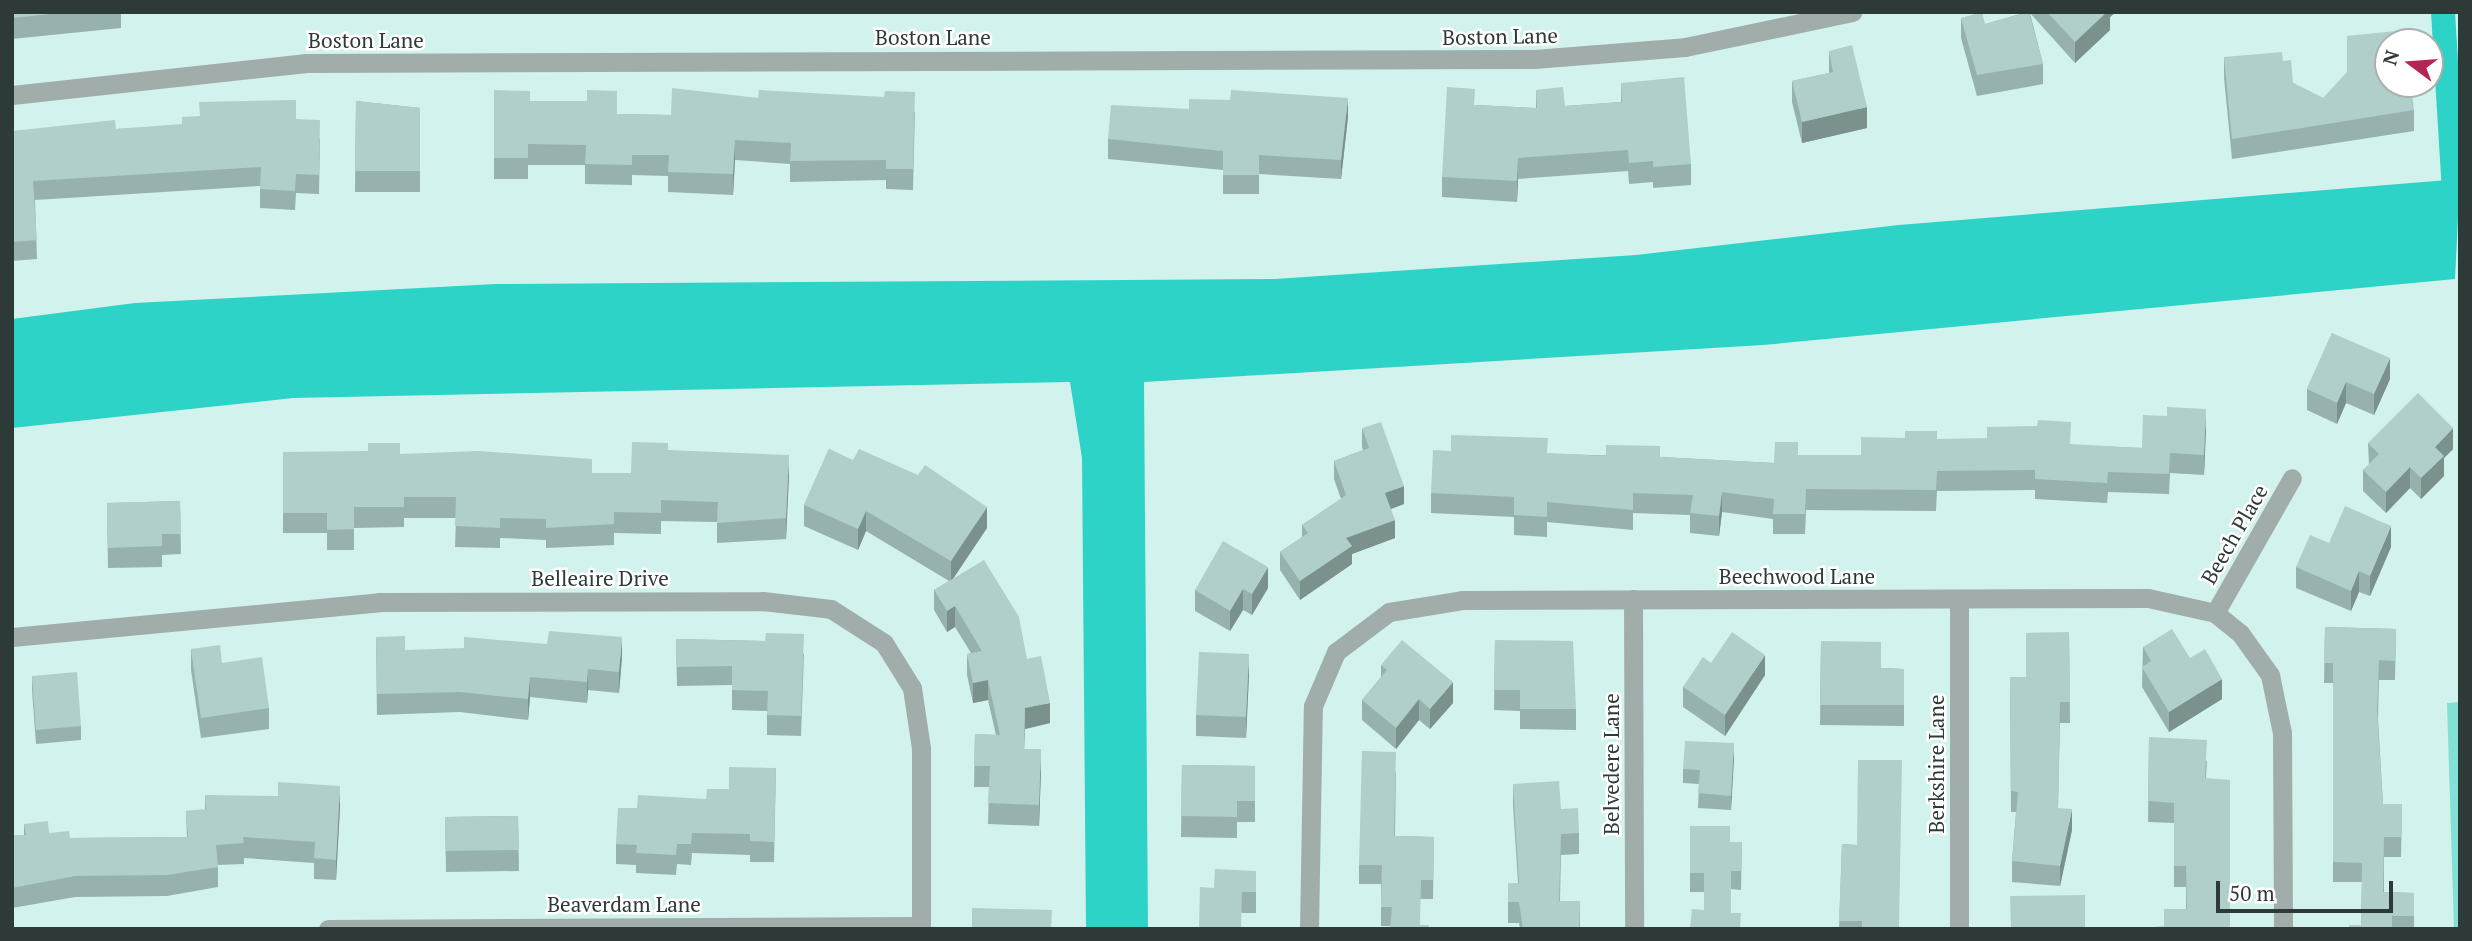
<!DOCTYPE html>
<style>
body{margin:0}
#map{position:relative;width:2472px;height:941px;overflow:hidden;background:#d2f2ed;font-family:"PT Serif",serif}
div>[style]{position:absolute}
.green>*{inset:0;background:#83e0d6}
.water>*{inset:0;background:#2cd3c6}
.canal>*{height:24px;margin:-12px;padding:0 12px;transform-origin:12px;border-radius:12px;background:#2cd3c6}
.minor>*{height:19px;margin:-9.5px;padding:0 9.5px;transform-origin:9.5px;border-radius:9.5px;background:#a0adab}
.wall>*{inset:0;background:#97b2ae}
.shaded-wall>*{inset:0;background:#7b918d}
.building>*{inset:0;background:#b0cfca}
span{translate:-50% -50%;white-space:nowrap;text-align:center;line-height:1.15;-webkit-text-stroke:5px #fff;paint-order:stroke}
.street-label{font-size:21px;color:#2e3a38}
.frame{position:absolute;inset:0;border:14px solid #2e3a38;pointer-events:none}
.north{position:absolute;left:2374px;top:28px;width:70px;height:70px;box-sizing:border-box;background:#fff;border:2px solid #abb0af;border-radius:50%;rotate:286deg;font-size:19px;font-weight:700;line-height:28px;text-align:center;color:#2e3a38}
.north::after{content:'';display:block;margin:auto;width:24px;height:32px;background:#b42455;clip-path:polygon(50% 0,100% 100%,50% 72%,0 100%)}
.scale{position:absolute;left:2216px;top:881px;width:177px;height:32px;box-sizing:border-box;border:4px solid #2e3a38;border-top:0;padding-left:9px;font-size:21px;line-height:24px;white-space:nowrap;color:#2e3a38;-webkit-text-stroke:5px #fff;paint-order:stroke}
</style>
<div id="map">
<div class="green">
<div style="clip-path:polygon(2460px 702px,2460px 929px,2454px 929px,2447px 703px)"></div>
</div>
<div class="water">
<div style="clip-path:polygon(2460px 179px,2455px 279px,1763px 345px,1144px 382px,1148px 929px,1086px 929px,1082px 458px,1070px 382px,293px 398px,12px 428px,12px 319px,135px 303px,496px 284px,1275px 279px,1636px 255px,1899px 225px)"></div>
</div>
<div class="canal">
<div style="left:2443px;top:12px;width:180px;rotate:86.5deg"></div>
</div>
<div class="minor">
<div style="left:12px;top:95px;width:296px;rotate:-6.2deg"></div>
<div style="left:306px;top:63px;width:1228px;rotate:-0.19deg"></div>
<div style="left:1534px;top:59px;width:151px;rotate:-4.5deg"></div>
<div style="left:1685px;top:47px;width:171px;rotate:-11.8deg"></div>
<div style="left:1633px;top:599px;width:330px;rotate:89.8deg"></div>
<div style="left:2215px;top:613px;width:155px;rotate:-60.3deg"></div>
<div style="left:12px;top:637px;width:369px;rotate:-5.4deg"></div>
<div style="left:379px;top:602px;width:384px;rotate:-0.1deg"></div>
<div style="left:763px;top:601px;width:68px;rotate:6.7deg"></div>
<div style="left:831px;top:609px;width:63px;rotate:32.7deg"></div>
<div style="left:884px;top:643px;width:53px;rotate:58.1deg"></div>
<div style="left:912px;top:688px;width:61px;rotate:81.5deg"></div>
<div style="left:921px;top:748px;width:181px;rotate:90deg"></div>
<div style="left:328px;top:929px;width:593px;rotate:-0.29deg"></div>
<div style="left:1309px;top:929px;width:223px;rotate:-89deg"></div>
<div style="left:1313px;top:706px;width:59px;rotate:-66.9deg"></div>
<div style="left:1336px;top:652px;width:66px;rotate:-37deg"></div>
<div style="left:1389px;top:612px;width:74px;rotate:-9.3deg"></div>
<div style="left:1462px;top:600px;width:686px;rotate:-0.17deg"></div>
<div style="left:2148px;top:598px;width:69px;rotate:12.6deg"></div>
<div style="left:2215px;top:613px;width:32px;rotate:39deg"></div>
<div style="left:2240px;top:633px;width:52px;rotate:54.5deg"></div>
<div style="left:2270px;top:675px;width:59px;rotate:78.3deg"></div>
<div style="left:2282px;top:733px;width:196px;rotate:89.7deg"></div>
<div style="left:1959px;top:929px;width:330px;rotate:-90deg"></div>
</div>
<div class="wall">
<div style="clip-path:polygon(12px 12px,121px 12px,121px 28px,12px 39px)"></div>
<div style="clip-path:polygon(2027px 12px,2116px 12px,2110px 17px,2110px 30px,2075px 63px,2030px 13px,2043px 64px,2043px 84px,1977px 96px,1961px 38px,1961px 18px,1985px 24px)"></div>
<div style="clip-path:polygon(1829px 51px,1867px 128px,1802px 143px,1792px 102px,1792px 81px,1829px 73px)"></div>
<div style="clip-path:polygon(2224px 57px,2283px 61px,2293px 83px,2323px 98px,2414px 110px,2414px 131px,2232px 159px,2224px 78px)"></div>
<div style="clip-path:polygon(1621px 83px,1691px 164px,1691px 185px,1653px 188px,1653px 182px,1629px 184px,1628px 171px,1518px 179px,1517px 202px,1442px 197px,1442px 177px,1475px 105px,1536px 108px,1536px 90px,1565px 106px,1621px 102px)"></div>
<div style="clip-path:polygon(494px 90px,530px 101px,587px 101px,617px 114px,671px 115px,758px 98px,915px 112px,913px 190px,886px 189px,886px 180px,790px 182px,790px 164px,735px 160px,733px 195px,668px 192px,668px 176px,632px 175px,632px 185px,585px 184px,585px 165px,528px 165px,528px 179px,494px 179px)"></div>
<div style="clip-path:polygon(356px 101px,420px 108px,420px 192px,355px 192px)"></div>
<div style="clip-path:polygon(1348px 117px,1341px 179px,1259px 174px,1259px 194px,1223px 194px,1223px 170px,1108px 159px,1108px 139px)"></div>
<div style="clip-path:polygon(296px 119px,320px 139px,319px 194px,296px 193px,295px 210px,260px 208px,260px 186px,35px 200px,37px 259px,12px 261px,12px 131px,116px 129px)"></div>
<div style="clip-path:polygon(2332px 333px,2390px 379px,2374px 415px,2346px 403px,2337px 424px,2307px 410px,2307px 389px)"></div>
<div style="clip-path:polygon(1362px 428px,1404px 504px,1391px 509px,1395px 538px,1352px 554px,1352px 564px,1300px 600px,1280px 570px,1280px 552px,1302px 537px,1302px 525px,1341px 499px,1334px 479px,1334px 461px,1363px 450px,1362px 447px)"></div>
<div style="clip-path:polygon(2206px 429px,2204px 475px,2170px 473px,2169px 494px,2108px 492px,2107px 503px,2035px 499px,2035px 490px,1937px 491px,1936px 511px,1806px 510px,1805px 534px,1773px 534px,1773px 519px,1722px 512px,1719px 536px,1690px 533px,1690px 515px,1633px 513px,1633px 530px,1547px 522px,1547px 537px,1514px 535px,1514px 517px,1431px 513px,1431px 493px,1451px 451px,1660px 457px,1774px 463px,1798px 455px,1861px 455px,1937px 439px,2142px 448px)"></div>
<div style="clip-path:polygon(2368px 443px,2453px 449px,2444px 458px,2444px 476px,2421px 499px,2410px 488px,2386px 513px,2363px 491px,2363px 470px,2369px 465px)"></div>
<div style="clip-path:polygon(829px 449px,987px 528px,953px 578px,1027px 659px,1050px 723px,1025px 729px,1024px 749px,1041px 770px,1039px 826px,988px 824px,989px 787px,974px 787px,975px 734px,996px 735px,988px 700px,973px 703px,967px 675px,967px 654px,971px 653px,955px 627px,947px 632px,934px 610px,934px 590px,949px 581px,866px 531px,858px 550px,804px 526px,804px 505px)"></div>
<div style="clip-path:polygon(668px 450px,789px 475px,786px 539px,717px 543px,717px 522px,661px 521px,661px 534px,614px 533px,614px 545px,546px 548px,546px 540px,500px 538px,500px 548px,455px 547px,456px 518px,404px 518px,404px 527px,354px 528px,354px 550px,327px 550px,327px 533px,283px 533px,283px 452px,400px 454px,592px 473px,631px 473px)"></div>
<div style="clip-path:polygon(180px 501px,181px 554px,162px 555px,162px 567px,108px 568px,107px 503px)"></div>
<div style="clip-path:polygon(2391px 547px,2370px 596px,2359px 592px,2351px 611px,2296px 588px,2296px 567px)"></div>
<div style="clip-path:polygon(1268px 588px,1252px 615px,1243px 610px,1230px 631px,1195px 611px,1195px 590px)"></div>
<div style="clip-path:polygon(2325px 627px,2396px 629px,2395px 680px,2379px 680px,2378px 718px,2383px 804px,2402px 804px,2401px 857px,2384px 857px,2384px 892px,2414px 893px,2414px 929px,2349px 929px,2361px 925px,2362px 882px,2333px 882px,2333px 683px,2324px 683px)"></div>
<div style="clip-path:polygon(2069px 632px,2070px 723px,2060px 723px,2058px 808px,2072px 830px,2060px 886px,2012px 882px,2012px 861px,2016px 812px,2011px 812px,2010px 677px,2026px 677px)"></div>
<div style="clip-path:polygon(376px 637px,405px 650px,622px 657px,619px 693px,588px 690px,587px 703px,530px 697px,528px 720px,460px 712px,377px 715px)"></div>
<div style="clip-path:polygon(676px 639px,765px 641px,804px 654px,801px 736px,767px 735px,767px 711px,732px 710px,732px 685px,677px 686px)"></div>
<div style="clip-path:polygon(1495px 640px,1576px 709px,1576px 730px,1520px 729px,1520px 711px,1494px 710px)"></div>
<div style="clip-path:polygon(1821px 641px,1881px 668px,1904px 669px,1904px 726px,1820px 725px)"></div>
<div style="clip-path:polygon(2143px 647px,2190px 658px,2222px 699px,2169px 732px,2142px 687px)"></div>
<div style="clip-path:polygon(191px 649px,222px 663px,269px 708px,269px 729px,201px 738px,191px 670px)"></div>
<div style="clip-path:polygon(1711px 663px,1765px 675px,1725px 736px,1683px 707px,1683px 687px)"></div>
<div style="clip-path:polygon(1381px 665px,1453px 703px,1430px 729px,1419px 720px,1396px 749px,1362px 720px,1362px 700px,1381px 677px)"></div>
<div style="clip-path:polygon(1249px 674px,1246px 738px,1196px 736px,1196px 715px)"></div>
<div style="clip-path:polygon(32px 676px,81px 726px,81px 740px,36px 744px,32px 690px)"></div>
<div style="clip-path:polygon(2149px 737px,2207px 761px,2206px 778px,2230px 929px,2164px 926px,2186px 909px,2186px 887px,2174px 887px,2174px 823px,2148px 822px)"></div>
<div style="clip-path:polygon(1734px 757px,1731px 810px,1698px 808px,1699px 784px,1683px 783px,1683px 769px)"></div>
<div style="clip-path:polygon(1182px 765px,1255px 766px,1255px 822px,1237px 822px,1237px 838px,1181px 837px)"></div>
<div style="clip-path:polygon(776px 768px,774px 862px,750px 862px,750px 855px,692px 853px,691px 865px,677px 864px,676px 875px,636px 873px,636px 865px,616px 864px,616px 844px,637px 808px,706px 799px)"></div>
<div style="clip-path:polygon(1396px 771px,1395px 836px,1434px 837px,1433px 899px,1421px 899px,1391px 926px,1381px 926px,1381px 884px,1359px 884px,1359px 865px)"></div>
<div style="clip-path:polygon(1513px 784px,1561px 809px,1579px 833px,1579px 854px,1561px 855px,1560px 901px,1580px 901px,1580px 929px,1520px 929px,1519px 923px,1508px 923px,1508px 902px,1518px 883px,1513px 805px)"></div>
<div style="clip-path:polygon(205px 795px,340px 807px,336px 880px,314px 879px,314px 863px,244px 858px,244px 864px,218px 865px,218px 887px,167px 896px,75px 897px,12px 908px,12px 835px,24px 835px,24px 824px,49px 833px,70px 838px,187px 837px,186px 811px,205px 810px)"></div>
<div style="clip-path:polygon(518px 816px,519px 871px,446px 872px,445px 817px)"></div>
<div style="clip-path:polygon(1690px 826px,1730px 842px,1742px 842px,1741px 890px,1731px 889px,1731px 913px,1741px 929px,1704px 910px,1704px 892px,1690px 892px)"></div>
<div style="clip-path:polygon(1842px 844px,1857px 845px,1900px 929px,1839px 929px)"></div>
<div style="clip-path:polygon(1256px 871px,1256px 913px,1242px 913px,1214px 888px)"></div>
</div>
<div class="shaded-wall">
<div style="clip-path:polygon(2104px 12px,2116px 12px,2110px 17px,2110px 30px,2075px 63px,2075px 42px)"></div>
<div style="clip-path:polygon(1348px 98px,1348px 117px,1341px 179px,1341px 160px)"></div>
<div style="clip-path:polygon(1867px 107px,1867px 128px,1802px 143px,1802px 122px)"></div>
<div style="clip-path:polygon(735px 140px,735px 160px,733px 195px,733px 174px)"></div>
<div style="clip-path:polygon(1518px 158px,1518px 179px,1517px 202px,1517px 181px)"></div>
<div style="clip-path:polygon(2390px 358px,2390px 379px,2374px 415px,2374px 394px)"></div>
<div style="clip-path:polygon(2346px 382px,2346px 403px,2337px 424px,2337px 403px)"></div>
<div style="clip-path:polygon(2206px 409px,2206px 429px,2204px 475px,2204px 455px)"></div>
<div style="clip-path:polygon(2453px 428px,2453px 449px,2444px 458px,2444px 476px,2421px 499px,2421px 478px,2435px 447px)"></div>
<div style="clip-path:polygon(789px 455px,789px 475px,786px 539px,786px 518px)"></div>
<div style="clip-path:polygon(2410px 467px,2410px 488px,2386px 513px,2386px 492px)"></div>
<div style="clip-path:polygon(1404px 486px,1404px 504px,1385px 511px,1385px 493px)"></div>
<div style="clip-path:polygon(1722px 492px,1722px 512px,1719px 536px,1719px 516px)"></div>
<div style="clip-path:polygon(987px 507px,987px 528px,951px 582px,951px 561px)"></div>
<div style="clip-path:polygon(866px 511px,866px 531px,858px 550px,858px 529px)"></div>
<div style="clip-path:polygon(1395px 520px,1395px 538px,1352px 554px,1352px 564px,1300px 600px,1300px 581px,1346px 538px)"></div>
<div style="clip-path:polygon(2391px 526px,2391px 547px,2370px 596px,2370px 576px)"></div>
<div style="clip-path:polygon(1268px 567px,1268px 588px,1252px 615px,1252px 594px)"></div>
<div style="clip-path:polygon(2359px 571px,2359px 592px,2351px 611px,2351px 591px)"></div>
<div style="clip-path:polygon(1243px 589px,1243px 610px,1230px 631px,1230px 611px)"></div>
<div style="clip-path:polygon(955px 606px,955px 627px,947px 632px,947px 611px)"></div>
<div style="clip-path:polygon(622px 637px,622px 657px,619px 693px,619px 672px)"></div>
<div style="clip-path:polygon(1249px 654px,1249px 674px,1246px 738px,1246px 717px)"></div>
<div style="clip-path:polygon(1765px 655px,1765px 675px,1725px 736px,1725px 715px)"></div>
<div style="clip-path:polygon(588px 669px,588px 690px,587px 703px,587px 682px)"></div>
<div style="clip-path:polygon(530px 677px,530px 697px,528px 720px,528px 699px)"></div>
<div style="clip-path:polygon(2222px 679px,2222px 699px,2169px 732px,2169px 712px)"></div>
<div style="clip-path:polygon(988px 680px,988px 700px,973px 703px,973px 683px)"></div>
<div style="clip-path:polygon(1453px 682px,1453px 703px,1430px 729px,1430px 709px)"></div>
<div style="clip-path:polygon(1419px 699px,1419px 720px,1396px 749px,1396px 728px)"></div>
<div style="clip-path:polygon(1050px 703px,1050px 723px,1025px 729px,1024px 769px,1025px 708px)"></div>
<div style="clip-path:polygon(1734px 743px,1734px 757px,1731px 810px,1731px 796px)"></div>
<div style="clip-path:polygon(1041px 749px,1041px 770px,1039px 826px,1039px 805px)"></div>
<div style="clip-path:polygon(340px 786px,340px 807px,336px 880px,336px 860px)"></div>
<div style="clip-path:polygon(2072px 809px,2072px 830px,2060px 886px,2060px 866px)"></div>
</div>
<div class="building">
<div style="clip-path:polygon(12px 12px,70px 12px,12px 18px)"></div>
<div style="clip-path:polygon(1982px 12px,1985px 24px,2029px 12px,2043px 64px,1977px 75px,1961px 18px)"></div>
<div style="clip-path:polygon(2047px 12px,2107px 12px,2075px 42px)"></div>
<div style="clip-path:polygon(2406px 30px,2407px 42px,2388px 42px,2388px 84px,2411px 84px,2414px 110px,2232px 139px,2224px 57px,2282px 52px,2283px 61px,2291px 60px,2293px 83px,2323px 98px,2347px 72px,2347px 36px)"></div>
<div style="clip-path:polygon(1852px 45px,1867px 107px,1802px 122px,1792px 81px,1833px 72px,1829px 51px)"></div>
<div style="clip-path:polygon(1684px 77px,1691px 164px,1653px 167px,1653px 161px,1629px 163px,1628px 150px,1518px 158px,1517px 181px,1442px 177px,1447px 87px,1475px 89px,1474px 105px,1537px 108px,1536px 90px,1563px 87px,1565px 106px,1622px 102px,1621px 83px)"></div>
<div style="clip-path:polygon(672px 88px,758px 98px,759px 90px,884px 97px,885px 91px,915px 92px,913px 169px,886px 169px,886px 160px,790px 161px,791px 143px,735px 140px,733px 174px,668px 172px,669px 155px,632px 155px,632px 165px,585px 164px,586px 145px,528px 144px,528px 158px,494px 158px,494px 90px,530px 91px,530px 101px,587px 101px,587px 90px,617px 91px,617px 114px,671px 115px)"></div>
<div style="clip-path:polygon(1231px 90px,1348px 98px,1341px 160px,1259px 155px,1259px 175px,1223px 175px,1223px 151px,1108px 139px,1111px 105px,1189px 109px,1189px 99px,1230px 100px)"></div>
<div style="clip-path:polygon(296px 100px,296px 119px,320px 120px,319px 175px,296px 174px,295px 191px,260px 189px,261px 167px,33px 181px,37px 240px,12px 242px,12px 131px,115px 120px,116px 129px,182px 124px,182px 117px,200px 116px,199px 102px)"></div>
<div style="clip-path:polygon(356px 101px,420px 108px,420px 171px,355px 171px)"></div>
<div style="clip-path:polygon(2332px 333px,2390px 358px,2374px 394px,2346px 382px,2337px 403px,2307px 389px)"></div>
<div style="clip-path:polygon(2418px 393px,2453px 428px,2435px 447px,2444px 456px,2421px 478px,2410px 467px,2386px 492px,2363px 470px,2379px 454px,2368px 443px)"></div>
<div style="clip-path:polygon(2167px 407px,2206px 409px,2204px 455px,2170px 453px,2169px 474px,2108px 472px,2107px 483px,2035px 479px,2035px 470px,1937px 471px,1936px 490px,1806px 489px,1805px 514px,1773px 514px,1774px 499px,1722px 492px,1719px 516px,1690px 513px,1693px 495px,1633px 493px,1633px 510px,1547px 502px,1547px 517px,1514px 515px,1514px 497px,1431px 493px,1433px 450px,1451px 451px,1451px 435px,1548px 438px,1547px 453px,1606px 456px,1606px 445px,1660px 446px,1660px 457px,1774px 463px,1775px 442px,1798px 442px,1798px 455px,1861px 455px,1861px 437px,1905px 438px,1905px 431px,1937px 431px,1937px 439px,1987px 438px,1987px 427px,2037px 426px,2038px 420px,2071px 422px,2070px 444px,2142px 448px,2143px 415px,2167px 416px)"></div>
<div style="clip-path:polygon(1381px 422px,1404px 486px,1385px 493px,1395px 520px,1346px 538px,1352px 546px,1300px 581px,1280px 552px,1308px 533px,1302px 525px,1346px 495px,1334px 461px,1369px 448px,1362px 428px)"></div>
<div style="clip-path:polygon(632px 442px,668px 443px,668px 450px,789px 455px,786px 518px,717px 523px,718px 502px,661px 500px,661px 513px,614px 512px,614px 524px,546px 528px,546px 519px,500px 518px,500px 528px,455px 526px,456px 497px,404px 497px,404px 507px,354px 507px,354px 529px,327px 530px,327px 513px,283px 513px,283px 452px,368px 451px,368px 443px,400px 443px,400px 454px,478px 451px,592px 459px,592px 473px,631px 473px)"></div>
<div style="clip-path:polygon(829px 449px,853px 460px,859px 449px,918px 475px,925px 465px,987px 507px,951px 561px,866px 511px,858px 529px,804px 505px)"></div>
<div style="clip-path:polygon(180px 501px,181px 534px,162px 534px,162px 546px,108px 548px,107px 503px)"></div>
<div style="clip-path:polygon(2345px 506px,2391px 526px,2370px 576px,2359px 571px,2351px 591px,2296px 567px,2310px 535px,2329px 543px)"></div>
<div style="clip-path:polygon(1223px 541px,1268px 567px,1252px 594px,1243px 589px,1230px 611px,1195px 590px)"></div>
<div style="clip-path:polygon(984px 560px,1019px 617px,1027px 659px,1041px 656px,1050px 703px,1025px 708px,1024px 749px,1041px 749px,1039px 805px,988px 803px,990px 766px,974px 766px,975px 734px,1000px 735px,988px 680px,973px 683px,967px 654px,982px 651px,955px 606px,947px 611px,934px 590px)"></div>
<div style="clip-path:polygon(2325px 627px,2396px 629px,2395px 661px,2379px 660px,2377px 711px,2383px 804px,2402px 804px,2401px 837px,2384px 837px,2383px 892px,2414px 893px,2414px 916px,2392px 916px,2392px 929px,2349px 929px,2349px 925px,2361px 925px,2362px 863px,2333px 862px,2333px 663px,2324px 663px)"></div>
<div style="clip-path:polygon(2172px 629px,2190px 658px,2205px 649px,2222px 679px,2169px 712px,2142px 667px,2151px 661px,2143px 647px)"></div>
<div style="clip-path:polygon(549px 631px,622px 637px,619px 672px,588px 669px,587px 682px,530px 677px,528px 699px,460px 692px,377px 694px,376px 637px,405px 636px,405px 650px,464px 648px,464px 637px,547px 644px)"></div>
<div style="clip-path:polygon(1732px 632px,1765px 655px,1725px 715px,1683px 687px,1703px 657px,1711px 663px)"></div>
<div style="clip-path:polygon(2069px 632px,2070px 702px,2060px 702px,2058px 808px,2072px 809px,2060px 866px,2012px 861px,2018px 792px,2011px 791px,2010px 677px,2026px 677px,2026px 633px)"></div>
<div style="clip-path:polygon(766px 633px,804px 634px,801px 716px,767px 715px,768px 691px,732px 690px,732px 666px,677px 667px,676px 639px,765px 641px)"></div>
<div style="clip-path:polygon(1402px 640px,1453px 682px,1430px 709px,1419px 699px,1396px 728px,1362px 700px,1387px 670px,1381px 665px)"></div>
<div style="clip-path:polygon(1495px 640px,1573px 641px,1576px 709px,1520px 709px,1520px 690px,1494px 690px)"></div>
<div style="clip-path:polygon(1821px 641px,1881px 642px,1881px 668px,1904px 669px,1904px 705px,1820px 705px)"></div>
<div style="clip-path:polygon(220px 645px,222px 663px,262px 657px,269px 708px,201px 718px,191px 649px)"></div>
<div style="clip-path:polygon(1199px 652px,1249px 654px,1246px 717px,1196px 715px)"></div>
<div style="clip-path:polygon(77px 672px,81px 726px,36px 730px,32px 676px)"></div>
<div style="clip-path:polygon(2149px 737px,2207px 740px,2205px 778px,2230px 780px,2230px 929px,2153px 929px,2153px 927px,2164px 926px,2164px 909px,2187px 909px,2186px 866px,2174px 866px,2174px 803px,2148px 801px)"></div>
<div style="clip-path:polygon(1685px 741px,1734px 743px,1731px 796px,1698px 793px,1700px 770px,1683px 769px)"></div>
<div style="clip-path:polygon(1362px 751px,1396px 752px,1394px 836px,1434px 837px,1433px 880px,1421px 880px,1420px 925px,1429px 925px,1428px 929px,1390px 929px,1392px 907px,1381px 907px,1382px 865px,1359px 865px)"></div>
<div style="clip-path:polygon(1858px 760px,1902px 760px,1899px 929px,1862px 929px,1862px 921px,1839px 921px,1842px 844px,1857px 845px)"></div>
<div style="clip-path:polygon(1182px 765px,1255px 766px,1255px 801px,1237px 801px,1237px 817px,1181px 816px)"></div>
<div style="clip-path:polygon(729px 767px,776px 768px,774px 842px,750px 841px,750px 834px,692px 833px,691px 844px,677px 844px,676px 855px,636px 853px,637px 845px,616px 844px,618px 808px,637px 808px,638px 795px,706px 799px,707px 789px,729px 789px)"></div>
<div style="clip-path:polygon(1559px 781px,1561px 809px,1578px 808px,1579px 833px,1561px 834px,1559px 901px,1580px 901px,1579px 929px,1523px 929px,1519px 902px,1508px 902px,1508px 883px,1519px 883px,1513px 784px)"></div>
<div style="clip-path:polygon(278px 782px,340px 786px,336px 860px,314px 858px,315px 842px,243px 837px,244px 843px,216px 845px,218px 867px,167px 875px,75px 876px,12px 888px,12px 835px,26px 835px,24px 824px,48px 821px,49px 833px,69px 831px,70px 838px,188px 837px,186px 811px,206px 809px,205px 795px,278px 796px)"></div>
<div style="clip-path:polygon(518px 816px,519px 850px,446px 851px,445px 817px)"></div>
<div style="clip-path:polygon(1690px 826px,1730px 826px,1730px 842px,1742px 842px,1741px 871px,1731px 871px,1731px 913px,1741px 913px,1740px 929px,1690px 929px,1692px 909px,1704px 910px,1704px 873px,1690px 873px)"></div>
<div style="clip-path:polygon(1215px 869px,1256px 871px,1256px 892px,1242px 892px,1241px 929px,1199px 929px,1200px 887px,1214px 888px)"></div>
<div style="clip-path:polygon(2085px 895px,2085px 929px,2011px 929px,2010px 896px)"></div>
<div style="clip-path:polygon(972px 908px,1052px 910px,1051px 929px,972px 929px)"></div>
</div>
<div class="street-label">
<span style="left:1500px;top:36px;rotate:-1deg">Boston Lane</span>
<span style="left:933px;top:37px">Boston Lane</span>
<span style="left:366px;top:40px">Boston Lane</span>
<span style="left:2234px;top:534px;rotate:-60deg">Beech Place</span>
<span style="left:1797px;top:576px">Beechwood Lane</span>
<span style="left:600px;top:578px">Belleaire Drive</span>
<span style="left:1611px;top:764px;rotate:-90deg">Belvedere Lane</span>
<span style="left:1936px;top:764px;rotate:-90deg">Berkshire Lane</span>
<span style="left:624px;top:904px">Beaverdam Lane</span>
</div>
<div class="frame"></div>
<div class="north">N</div>
<div class="scale">50 m</div>
</div>
